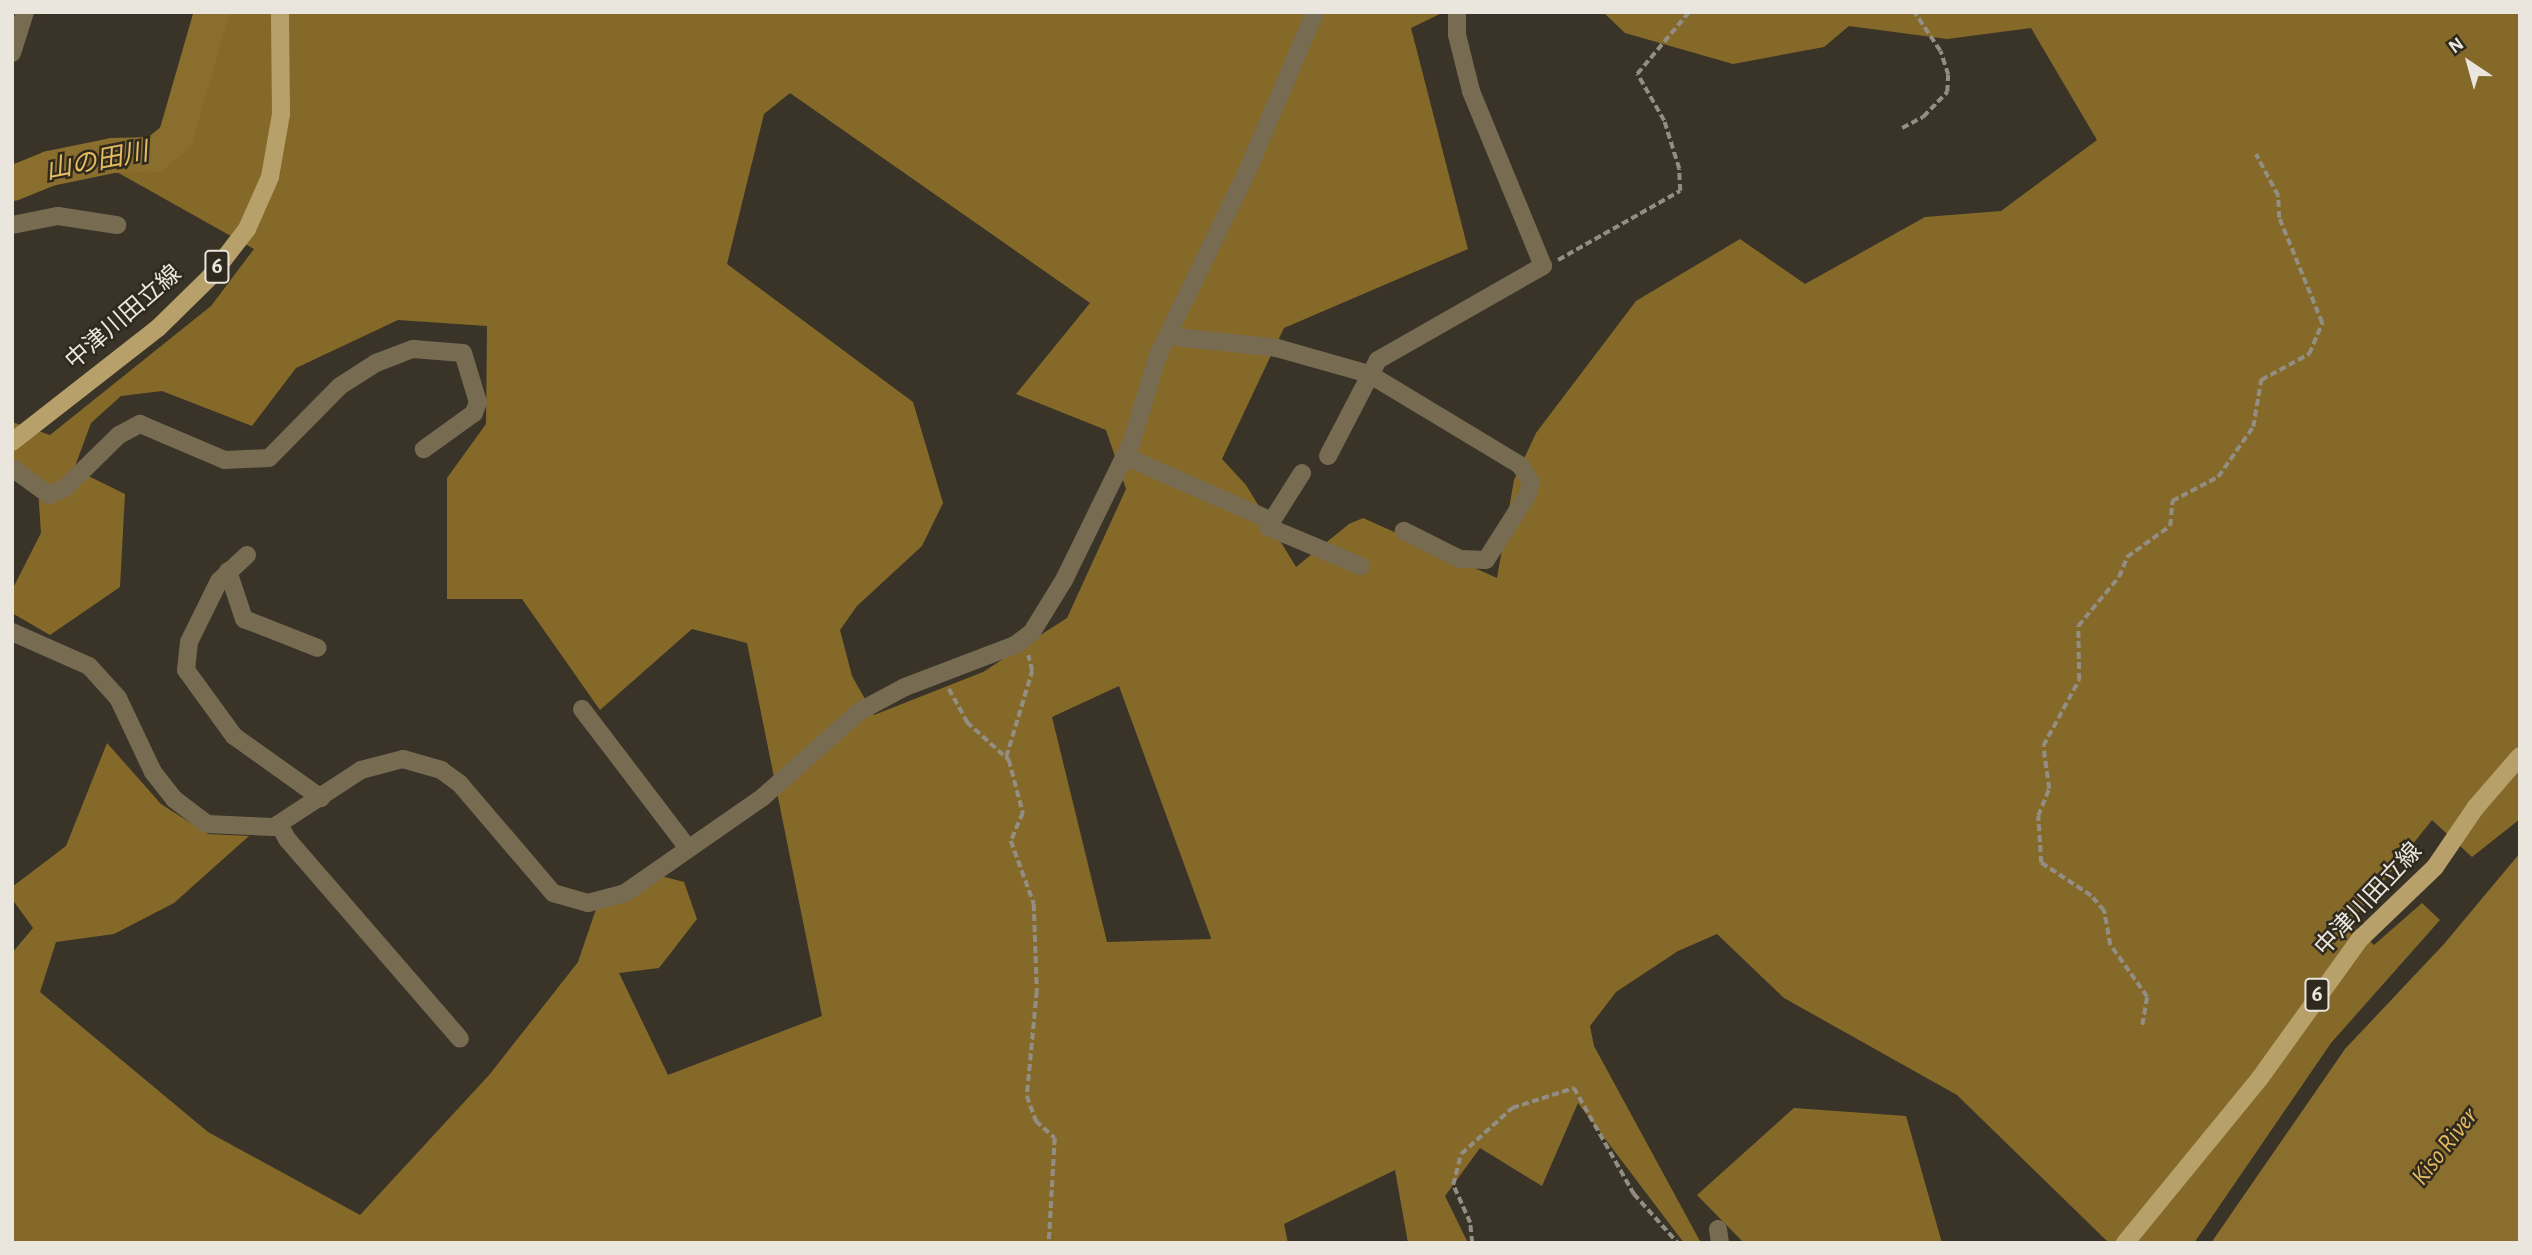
<!DOCTYPE html>
<meta charset="utf-8">
<style>
body{margin:0}
#map{position:relative;width:2532px;height:1255px;overflow:hidden;background:#3a3428;font-family:"Alegreya Sans","Noto Sans JP",sans-serif}
div>[style]{position:absolute}
.forest>*{inset:0;background:#856928}
.water>*{inset:0;background:#8a6e2e}
.river>*{height:35px;margin:-17.5px;padding:0 17.5px;transform-origin:17.5px;border-radius:17.5px;background:#8a6e2e}
.path>*{height:3.5px;margin-top:-1.75px;transform-origin:0;background:repeating-linear-gradient(90deg,#938e84 0 7px,transparent 0 10.5px)}
.minor>*{height:18px;margin:-9px;padding:0 9px;transform-origin:9px;border-radius:9px;background:#776b52}
.major>*{height:18px;margin:-9px;padding:0 9px;transform-origin:9px;border-radius:9px;background:#b8a06b}
span{translate:-50% -50%;white-space:nowrap;text-align:center;line-height:1.15;-webkit-text-stroke:5px #302a1e;paint-order:stroke}
.shield-label span{padding:2px 5px;background:#302a1e;border:2px solid;border-radius:5px;-webkit-text-stroke-width:0}
.shield-label{font-size:23px;color:#eae6de;font-weight:700}
.street-label{font-size:24px;color:#eae6de}
.water-label{font-size:26px;color:#e4bb60;font-style:italic}
.frame{position:absolute;inset:0;border:14px solid #eae6de;pointer-events:none}
.north{position:absolute;left:2434px;top:28px;width:70px;height:70px;-webkit-text-stroke:5px #302a1e;paint-order:stroke;rotate:324deg;font-size:19px;font-weight:700;line-height:28px;text-align:center;color:#eae6de}
.north::after{content:'';display:block;margin:auto;width:24px;height:32px;background:#eae6de;clip-path:polygon(50% 0,100% 100%,50% 72%,0 100%)}
</style>
<div id="map">
<div class="forest">
<div style="clip-path:polygon(evenodd,215px 12px,1444px 12px,1411px 28px,1468px 249px,1284px 328px,1222px 459px,1246px 485px,1296px 567px,1349px 524px,1363px 518px,1497px 578px,1514px 480px,1536px 433px,1636px 301px,1740px 239px,1805px 284px,1925px 217px,2001px 211px,2097px 140px,2031px 28px,1947px 39px,1849px 26px,1824px 47px,1733px 64px,1625px 33px,1603px 12px,2520px 12px,2520px 819px,2472px 857px,2432px 820px,2350px 923px,2374px 945px,2422px 903px,2440px 920px,2331px 1043px,2194px 1243px,2109px 1243px,1957px 1095px,1784px 998px,1717px 934px,1678px 951px,1616px 992px,1590px 1026px,1594px 1046px,1701px 1243px,1684px 1243px,1578px 1103px,1542px 1186px,1480px 1148px,1445px 1196px,1468px 1243px,1408px 1243px,1395px 1170px,1284px 1224px,1288px 1243px,12px 1243px,12px 953px,33px 928px,12px 899px,12px 887px,66px 846px,107px 743px,161px 804px,208px 834px,249px 836px,174px 903px,114px 934px,56px 942px,40px 992px,208px 1132px,360px 1215px,490px 1074px,578px 962px,596px 909px,661px 876px,684px 882px,697px 919px,659px 968px,619px 973px,668px 1075px,822px 1016px,747px 643px,692px 629px,600px 710px,522px 599px,447px 599px,447px 478px,486px 424px,487px 326px,398px 320px,296px 368px,252px 426px,162px 391px,121px 396px,91px 423px,74px 469px,125px 494px,120px 587px,50px 635px,12px 613px,12px 590px,41px 533px,38px 489px,12px 471px,12px 422px,50px 435px,211px 306px,254px 249px,115px 171px,156px 161px,185px 144px,215px 12px,790px 93px,1090px 303px,1016px 394px,1106px 430px,1126px 489px,1067px 618px,983px 672px,874px 715px,852px 676px,840px 630px,857px 606px,922px 546px,943px 503px,913px 402px,727px 264px,764px 114px,790px 93px,215px 12px,1119px 686px,1211px 938px,1211px 939px,1107px 942px,1052px 717px,1119px 686px)"></div>
<div style="clip-path:polygon(1794px 1108px,1906px 1116px,1942px 1243px,1744px 1243px,1697px 1195px)"></div>
</div>
<div class="water">
<div style="clip-path:polygon(2520px 853px,2520px 1243px,2211px 1243px,2345px 1049px,2444px 944px)"></div>
</div>
<div class="river">
<div style="left:12px;top:183px;width:40px;rotate:-22deg"></div>
<div style="left:49px;top:168px;width:64px;rotate:-11.7deg"></div>
<div style="left:112px;top:155px;width:42px;rotate:-1.4deg"></div>
<div style="left:154px;top:154px;width:27px;rotate:-39deg"></div>
<div style="left:175px;top:137px;width:130px;rotate:-73.9deg"></div>
</div>
<div class="path">
<div style="left:1902px;top:128px;width:24px;rotate:-28deg"></div>
<div style="left:1923px;top:117px;width:35px;rotate:-46deg"></div>
<div style="left:1947px;top:92px;width:17px;rotate:-87deg"></div>
<div style="left:1948px;top:75px;width:25px;rotate:-108deg"></div>
<div style="left:1940px;top:51px;width:47px;rotate:-123.7deg"></div>
<div style="left:1558px;top:260px;width:140px;rotate:-29.5deg"></div>
<div style="left:1680px;top:191px;width:22px;rotate:-93deg"></div>
<div style="left:1679px;top:169px;width:50px;rotate:-107.4deg"></div>
<div style="left:1664px;top:121px;width:54px;rotate:-119.9deg"></div>
<div style="left:1637px;top:74px;width:81px;rotate:-50deg"></div>
<div style="left:949px;top:689px;width:38px;rotate:61deg"></div>
<div style="left:967px;top:722px;width:57px;rotate:42.1deg"></div>
<div style="left:1009px;top:760px;width:55px;rotate:75.2deg"></div>
<div style="left:1023px;top:813px;width:30px;rotate:113deg"></div>
<div style="left:1011px;top:841px;width:67px;rotate:69.9deg"></div>
<div style="left:1034px;top:904px;width:87px;rotate:88deg"></div>
<div style="left:1037px;top:991px;width:105px;rotate:95.4deg"></div>
<div style="left:1027px;top:1096px;width:27px;rotate:70deg"></div>
<div style="left:1036px;top:1121px;width:25px;rotate:42deg"></div>
<div style="left:1055px;top:1138px;width:105px;rotate:93.3deg"></div>
<div style="left:1006px;top:757px;width:90px;rotate:-73.2deg"></div>
<div style="left:1032px;top:671px;width:16px;rotate:-104deg"></div>
<div style="left:2142px;top:1025px;width:28px;rotate:-80deg"></div>
<div style="left:2147px;top:997px;width:64px;rotate:-125.4deg"></div>
<div style="left:2110px;top:945px;width:35px;rotate:-100deg"></div>
<div style="left:2104px;top:911px;width:20px;rotate:-131deg"></div>
<div style="left:2091px;top:896px;width:60px;rotate:-146.6deg"></div>
<div style="left:2041px;top:863px;width:47px;rotate:-93.7deg"></div>
<div style="left:2038px;top:816px;width:29px;rotate:-68deg"></div>
<div style="left:2049px;top:789px;width:43px;rotate:-97.9deg"></div>
<div style="left:2043px;top:746px;width:75px;rotate:-61.4deg"></div>
<div style="left:2079px;top:680px;width:54px;rotate:-91.1deg"></div>
<div style="left:2078px;top:626px;width:64px;rotate:-50.1deg"></div>
<div style="left:2119px;top:577px;width:22px;rotate:-68deg"></div>
<div style="left:2127px;top:557px;width:53px;rotate:-35.8deg"></div>
<div style="left:2170px;top:526px;width:25px;rotate:-85deg"></div>
<div style="left:2172px;top:501px;width:52px;rotate:-27.6deg"></div>
<div style="left:2218px;top:477px;width:61px;rotate:-55deg"></div>
<div style="left:2253px;top:427px;width:48px;rotate:-80.3deg"></div>
<div style="left:2261px;top:380px;width:55px;rotate:-28.4deg"></div>
<div style="left:2309px;top:354px;width:34px;rotate:-67deg"></div>
<div style="left:2322px;top:323px;width:113px;rotate:-112.3deg"></div>
<div style="left:2279px;top:218px;width:22px;rotate:-93deg"></div>
<div style="left:2278px;top:196px;width:47px;rotate:-118.2deg"></div>
<div style="left:1472px;top:1243px;width:20px;rotate:-96deg"></div>
<div style="left:1470px;top:1223px;width:42px;rotate:-114.1deg"></div>
<div style="left:1453px;top:1185px;width:32px;rotate:-76deg"></div>
<div style="left:1461px;top:1154px;width:69px;rotate:-42deg"></div>
<div style="left:1512px;top:1108px;width:65px;rotate:-17.9deg"></div>
<div style="left:1574px;top:1088px;width:122px;rotate:60.5deg"></div>
<div style="left:1634px;top:1194px;width:66px;rotate:48.1deg"></div>
</div>
<div class="minor">
<div style="left:12px;top:53px;width:43px;rotate:-72.4deg"></div>
<div style="left:12px;top:225px;width:47px;rotate:-11.1deg"></div>
<div style="left:58px;top:216px;width:60px;rotate:8.7deg"></div>
<div style="left:1167px;top:336px;width:111px;rotate:6.2deg"></div>
<div style="left:1277px;top:348px;width:96px;rotate:15.8deg"></div>
<div style="left:1369px;top:374px;width:176px;rotate:31.1deg"></div>
<div style="left:1520px;top:465px;width:20px;rotate:57deg"></div>
<div style="left:1531px;top:482px;width:12px;rotate:104deg"></div>
<div style="left:1528px;top:494px;width:78px;rotate:122.5deg"></div>
<div style="left:1486px;top:560px;width:26px;rotate:-178deg"></div>
<div style="left:1460px;top:559px;width:63px;rotate:-153.4deg"></div>
<div style="left:1124px;top:456px;width:162px;rotate:23.7deg"></div>
<div style="left:1328px;top:456px;width:108px;rotate:-62.5deg"></div>
<div style="left:1378px;top:360px;width:190px;rotate:-29.7deg"></div>
<div style="left:1543px;top:266px;width:189px;rotate:-112.4deg"></div>
<div style="left:1471px;top:91px;width:58px;rotate:-104deg"></div>
<div style="left:1457px;top:35px;width:23px;rotate:-90deg"></div>
<div style="left:12px;top:468px;width:46px;rotate:36.1deg"></div>
<div style="left:49px;top:495px;width:19px;rotate:-25deg"></div>
<div style="left:66px;top:487px;width:74px;rotate:-44.5deg"></div>
<div style="left:119px;top:435px;width:24px;rotate:-28deg"></div>
<div style="left:140px;top:424px;width:92px;rotate:23deg"></div>
<div style="left:225px;top:460px;width:44px;rotate:-2.6deg"></div>
<div style="left:269px;top:458px;width:101px;rotate:-45.4deg"></div>
<div style="left:340px;top:386px;width:43px;rotate:-32.6deg"></div>
<div style="left:376px;top:363px;width:40px;rotate:-21deg"></div>
<div style="left:413px;top:349px;width:50px;rotate:4.6deg"></div>
<div style="left:463px;top:353px;width:51px;rotate:73deg"></div>
<div style="left:478px;top:402px;width:12px;rotate:110deg"></div>
<div style="left:474px;top:413px;width:62px;rotate:144.2deg"></div>
<div style="left:1302px;top:473px;width:64px;rotate:122.2deg"></div>
<div style="left:1268px;top:527px;width:101px;rotate:22.8deg"></div>
<div style="left:247px;top:555px;width:38px;rotate:137deg"></div>
<div style="left:219px;top:581px;width:68px;rotate:116.2deg"></div>
<div style="left:189px;top:642px;width:28px;rotate:96deg"></div>
<div style="left:186px;top:670px;width:82px;rotate:54deg"></div>
<div style="left:234px;top:736px;width:107px;rotate:35.5deg"></div>
<div style="left:228px;top:571px;width:51px;rotate:71.6deg"></div>
<div style="left:244px;top:619px;width:79px;rotate:21.4deg"></div>
<div style="left:12px;top:632px;width:84px;rotate:23.8deg"></div>
<div style="left:89px;top:666px;width:43px;rotate:47.8deg"></div>
<div style="left:118px;top:698px;width:82px;rotate:64.7deg"></div>
<div style="left:153px;top:772px;width:34px;rotate:52deg"></div>
<div style="left:174px;top:799px;width:41px;rotate:37.1deg"></div>
<div style="left:207px;top:824px;width:67px;rotate:2.6deg"></div>
<div style="left:274px;top:827px;width:104px;rotate:-33.2deg"></div>
<div style="left:361px;top:770px;width:43px;rotate:-14.7deg"></div>
<div style="left:403px;top:759px;width:40px;rotate:16deg"></div>
<div style="left:441px;top:770px;width:24px;rotate:36deg"></div>
<div style="left:460px;top:784px;width:143px;rotate:49.5deg"></div>
<div style="left:553px;top:893px;width:36px;rotate:16deg"></div>
<div style="left:588px;top:903px;width:38px;rotate:-15deg"></div>
<div style="left:625px;top:893px;width:168px;rotate:-34.8deg"></div>
<div style="left:763px;top:797px;width:130px;rotate:-41.6deg"></div>
<div style="left:860px;top:711px;width:51px;rotate:-28.1deg"></div>
<div style="left:905px;top:687px;width:118px;rotate:-20.9deg"></div>
<div style="left:1015px;top:645px;width:21px;rotate:-37deg"></div>
<div style="left:1032px;top:632px;width:61px;rotate:-58.4deg"></div>
<div style="left:1064px;top:580px;width:155px;rotate:-63.9deg"></div>
<div style="left:1132px;top:441px;width:90px;rotate:-73.2deg"></div>
<div style="left:1158px;top:355px;width:201px;rotate:-64.1deg"></div>
<div style="left:1246px;top:174px;width:176px;rotate:-66.9deg"></div>
<div style="left:582px;top:709px;width:175px;rotate:52.7deg"></div>
<div style="left:279px;top:824px;width:17px;rotate:62deg"></div>
<div style="left:287px;top:839px;width:264px;rotate:49.1deg"></div>
<div style="left:1718px;top:1229px;width:14px;rotate:82deg"></div>
</div>
<div class="major">
<div style="left:12px;top:442px;width:185px;rotate:-38deg"></div>
<div style="left:158px;top:328px;width:73px;rotate:-44.4deg"></div>
<div style="left:210px;top:277px;width:61px;rotate:-52.4deg"></div>
<div style="left:247px;top:229px;width:57px;rotate:-66.1deg"></div>
<div style="left:270px;top:177px;width:64px;rotate:-80.1deg"></div>
<div style="left:281px;top:114px;width:102px;rotate:-90.6deg"></div>
<div style="left:2125px;top:1243px;width:213px;rotate:-50.7deg"></div>
<div style="left:2260px;top:1078px;width:170px;rotate:-54.3deg"></div>
<div style="left:2359px;top:940px;width:105px;rotate:-43.8deg"></div>
<div style="left:2435px;top:867px;width:73px;rotate:-55.7deg"></div>
<div style="left:2476px;top:807px;width:67px;rotate:-49.2deg"></div>
</div>
<div class="shield-label">
<span style="left:217px;top:267px">6</span>
<span style="left:2317px;top:995px">6</span>
</div>
<div class="street-label">
<span style="left:124px;top:318px;rotate:-41deg">中津川田立線</span>
<span style="left:2369px;top:900px;rotate:-47deg">中津川田立線</span>
</div>
<div class="water-label">
<span style="left:97px;top:162px;rotate:-11deg">山の田川</span>
<span style="left:2445px;top:1147px;rotate:-52deg">Kiso River</span>
</div>
<div class="frame"></div>
<div class="north">N</div>
</div>
